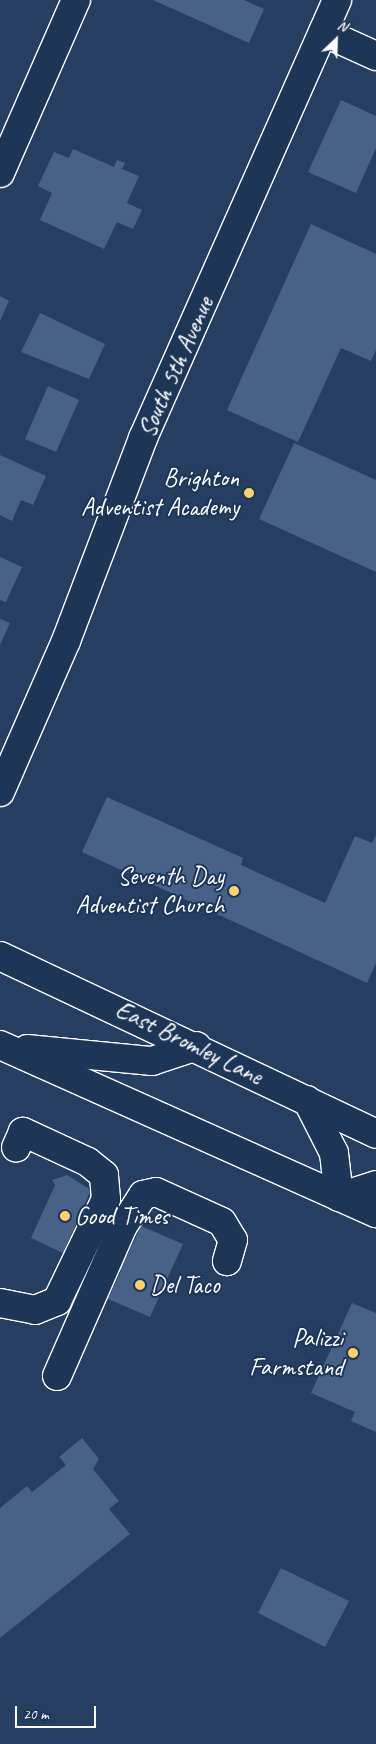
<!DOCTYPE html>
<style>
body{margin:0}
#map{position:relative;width:376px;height:1744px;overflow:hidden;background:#263e61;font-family:Caveat,sans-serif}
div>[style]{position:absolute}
.building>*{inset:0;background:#486187}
.roads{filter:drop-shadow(1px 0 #fff) drop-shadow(-1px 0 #fff) drop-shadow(0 1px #fff) drop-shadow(0 -1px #fff)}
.minor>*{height:28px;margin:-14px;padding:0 14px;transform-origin:14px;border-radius:14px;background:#1d3557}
.major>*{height:28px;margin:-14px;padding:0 14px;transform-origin:14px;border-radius:14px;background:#1d3557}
.dots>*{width:14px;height:14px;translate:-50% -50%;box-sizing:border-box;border:2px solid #1d3557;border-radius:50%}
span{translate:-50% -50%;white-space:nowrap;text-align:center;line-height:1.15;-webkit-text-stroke:4px #1d3557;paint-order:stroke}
.street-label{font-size:25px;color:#fff}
.poi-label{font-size:25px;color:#fff}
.right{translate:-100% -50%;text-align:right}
.left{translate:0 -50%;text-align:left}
.north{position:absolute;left:311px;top:15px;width:50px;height:50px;-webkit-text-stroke:4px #1d3557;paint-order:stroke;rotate:24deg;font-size:14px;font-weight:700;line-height:20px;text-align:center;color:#fff}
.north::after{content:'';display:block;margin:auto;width:18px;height:22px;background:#fff;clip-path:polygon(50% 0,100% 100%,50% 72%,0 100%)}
.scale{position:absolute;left:15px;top:1706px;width:81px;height:22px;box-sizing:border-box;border:2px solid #fff;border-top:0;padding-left:6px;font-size:15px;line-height:18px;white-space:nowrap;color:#fff;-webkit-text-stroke:4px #1d3557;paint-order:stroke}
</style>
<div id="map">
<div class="building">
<div style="clip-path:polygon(153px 0,244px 0,264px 9px,249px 43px)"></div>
<div style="clip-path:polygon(341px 100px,376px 116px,376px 148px,356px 193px,308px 172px)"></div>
<div style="clip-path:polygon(73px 149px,114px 167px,117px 160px,125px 163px,122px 169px,139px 176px,127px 203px,142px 210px,133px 229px,117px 222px,104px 249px,40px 220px,52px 193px,38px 186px,54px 152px,69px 158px)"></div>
<div style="clip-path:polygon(311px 224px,376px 254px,376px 350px,371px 361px,341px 348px,298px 442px,227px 410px)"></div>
<div style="clip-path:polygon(0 296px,9px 301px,0 321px)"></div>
<div style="clip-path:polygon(40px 313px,105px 344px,89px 379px,21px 352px)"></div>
<div style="clip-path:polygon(48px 386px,79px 400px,56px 452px,25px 439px)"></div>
<div style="clip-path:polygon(294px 443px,376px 480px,376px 572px,259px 519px)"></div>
<div style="clip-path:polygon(0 455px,46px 476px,33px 505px,21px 500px,12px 521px,0 515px)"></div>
<div style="clip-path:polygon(0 557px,22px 567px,6px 602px,0 600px)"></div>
<div style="clip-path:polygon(0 619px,10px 623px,0 645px)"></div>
<div style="clip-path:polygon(107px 797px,243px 858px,241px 865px,325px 903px,355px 836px,372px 843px,376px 835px,376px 963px,367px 983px,82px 852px)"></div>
<div style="clip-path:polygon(67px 1175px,91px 1190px,82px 1210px,90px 1214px,86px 1221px,79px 1218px,66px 1246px,72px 1249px,69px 1256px,31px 1238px,55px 1185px,52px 1180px)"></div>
<div style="clip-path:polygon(141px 1226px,183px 1244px,150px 1317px,108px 1299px,121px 1271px,110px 1266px,117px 1252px,127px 1256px)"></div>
<div style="clip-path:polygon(352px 1303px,376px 1313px,376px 1432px,351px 1421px,355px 1412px,311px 1393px)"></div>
<div style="clip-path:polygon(82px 1438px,99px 1459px,93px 1469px,119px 1501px,109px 1509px,130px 1534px,0 1638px,0 1508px,27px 1486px,32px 1492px,66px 1465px,59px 1457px)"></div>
<div style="clip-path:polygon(281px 1568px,349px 1601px,325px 1647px,258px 1613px)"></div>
</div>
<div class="roads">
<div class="minor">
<div style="left:323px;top:32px;width:58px;rotate:24.4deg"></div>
<div style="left:0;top:173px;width:189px;rotate:-66.3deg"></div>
<div style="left:0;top:792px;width:165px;rotate:-66.4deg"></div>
<div style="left:66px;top:641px;width:217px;rotate:-69.2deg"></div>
<div style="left:143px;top:438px;width:479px;rotate:-66.1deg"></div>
<div style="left:0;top:1303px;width:36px;rotate:11deg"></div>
<div style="left:35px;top:1310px;width:24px;rotate:-22deg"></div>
<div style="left:57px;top:1301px;width:113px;rotate:-64.3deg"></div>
<div style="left:106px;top:1199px;width:24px;rotate:-95deg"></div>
<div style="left:104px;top:1175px;width:21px;rotate:-141deg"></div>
<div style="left:88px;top:1162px;width:72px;rotate:-155.2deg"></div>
<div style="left:23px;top:1132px;width:17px;rotate:114deg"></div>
<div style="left:57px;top:1376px;width:164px;rotate:-66.3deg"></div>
<div style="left:123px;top:1226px;width:37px;rotate:-57deg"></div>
<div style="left:143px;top:1195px;width:13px;rotate:-13deg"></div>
<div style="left:156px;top:1192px;width:72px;rotate:24.4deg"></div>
<div style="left:222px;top:1222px;width:21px;rotate:59deg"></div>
<div style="left:233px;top:1240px;width:22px;rotate:106deg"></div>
</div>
<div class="major">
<div style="left:0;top:956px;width:416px;rotate:25.3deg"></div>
<div style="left:0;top:1045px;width:412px;rotate:24.1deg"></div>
<div style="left:27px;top:1049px;width:126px;rotate:5.5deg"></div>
<div style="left:152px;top:1061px;width:47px;rotate:-18.4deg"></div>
<div style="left:307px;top:1100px;width:59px;rotate:63deg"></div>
<div style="left:334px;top:1153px;width:44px;rotate:83.5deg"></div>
<div style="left:339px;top:1197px;width:39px;rotate:-18deg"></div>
</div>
</div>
<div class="dots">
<div style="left:249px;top:493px;background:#ffd166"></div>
<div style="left:234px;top:891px;background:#ffd166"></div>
<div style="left:65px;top:1216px;background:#ffd166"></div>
<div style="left:140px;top:1285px;background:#ffd166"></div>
<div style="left:353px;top:1353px;background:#ffd166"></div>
</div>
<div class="street-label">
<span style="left:176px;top:367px;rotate:-66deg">South 5th Avenue</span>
<span style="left:189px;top:1043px;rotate:26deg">East Bromley Lane</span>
</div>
<div class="poi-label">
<span class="right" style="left:239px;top:493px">Brighton<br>Adventist Academy</span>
<span class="right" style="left:224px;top:891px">Seventh Day<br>Adventist Church</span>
<span class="left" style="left:75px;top:1216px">Good Times</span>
<span class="left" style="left:150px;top:1285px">Del Taco</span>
<span class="right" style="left:343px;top:1353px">Palizzi<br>Farmstand</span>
</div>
<div class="north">N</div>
<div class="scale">20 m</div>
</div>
